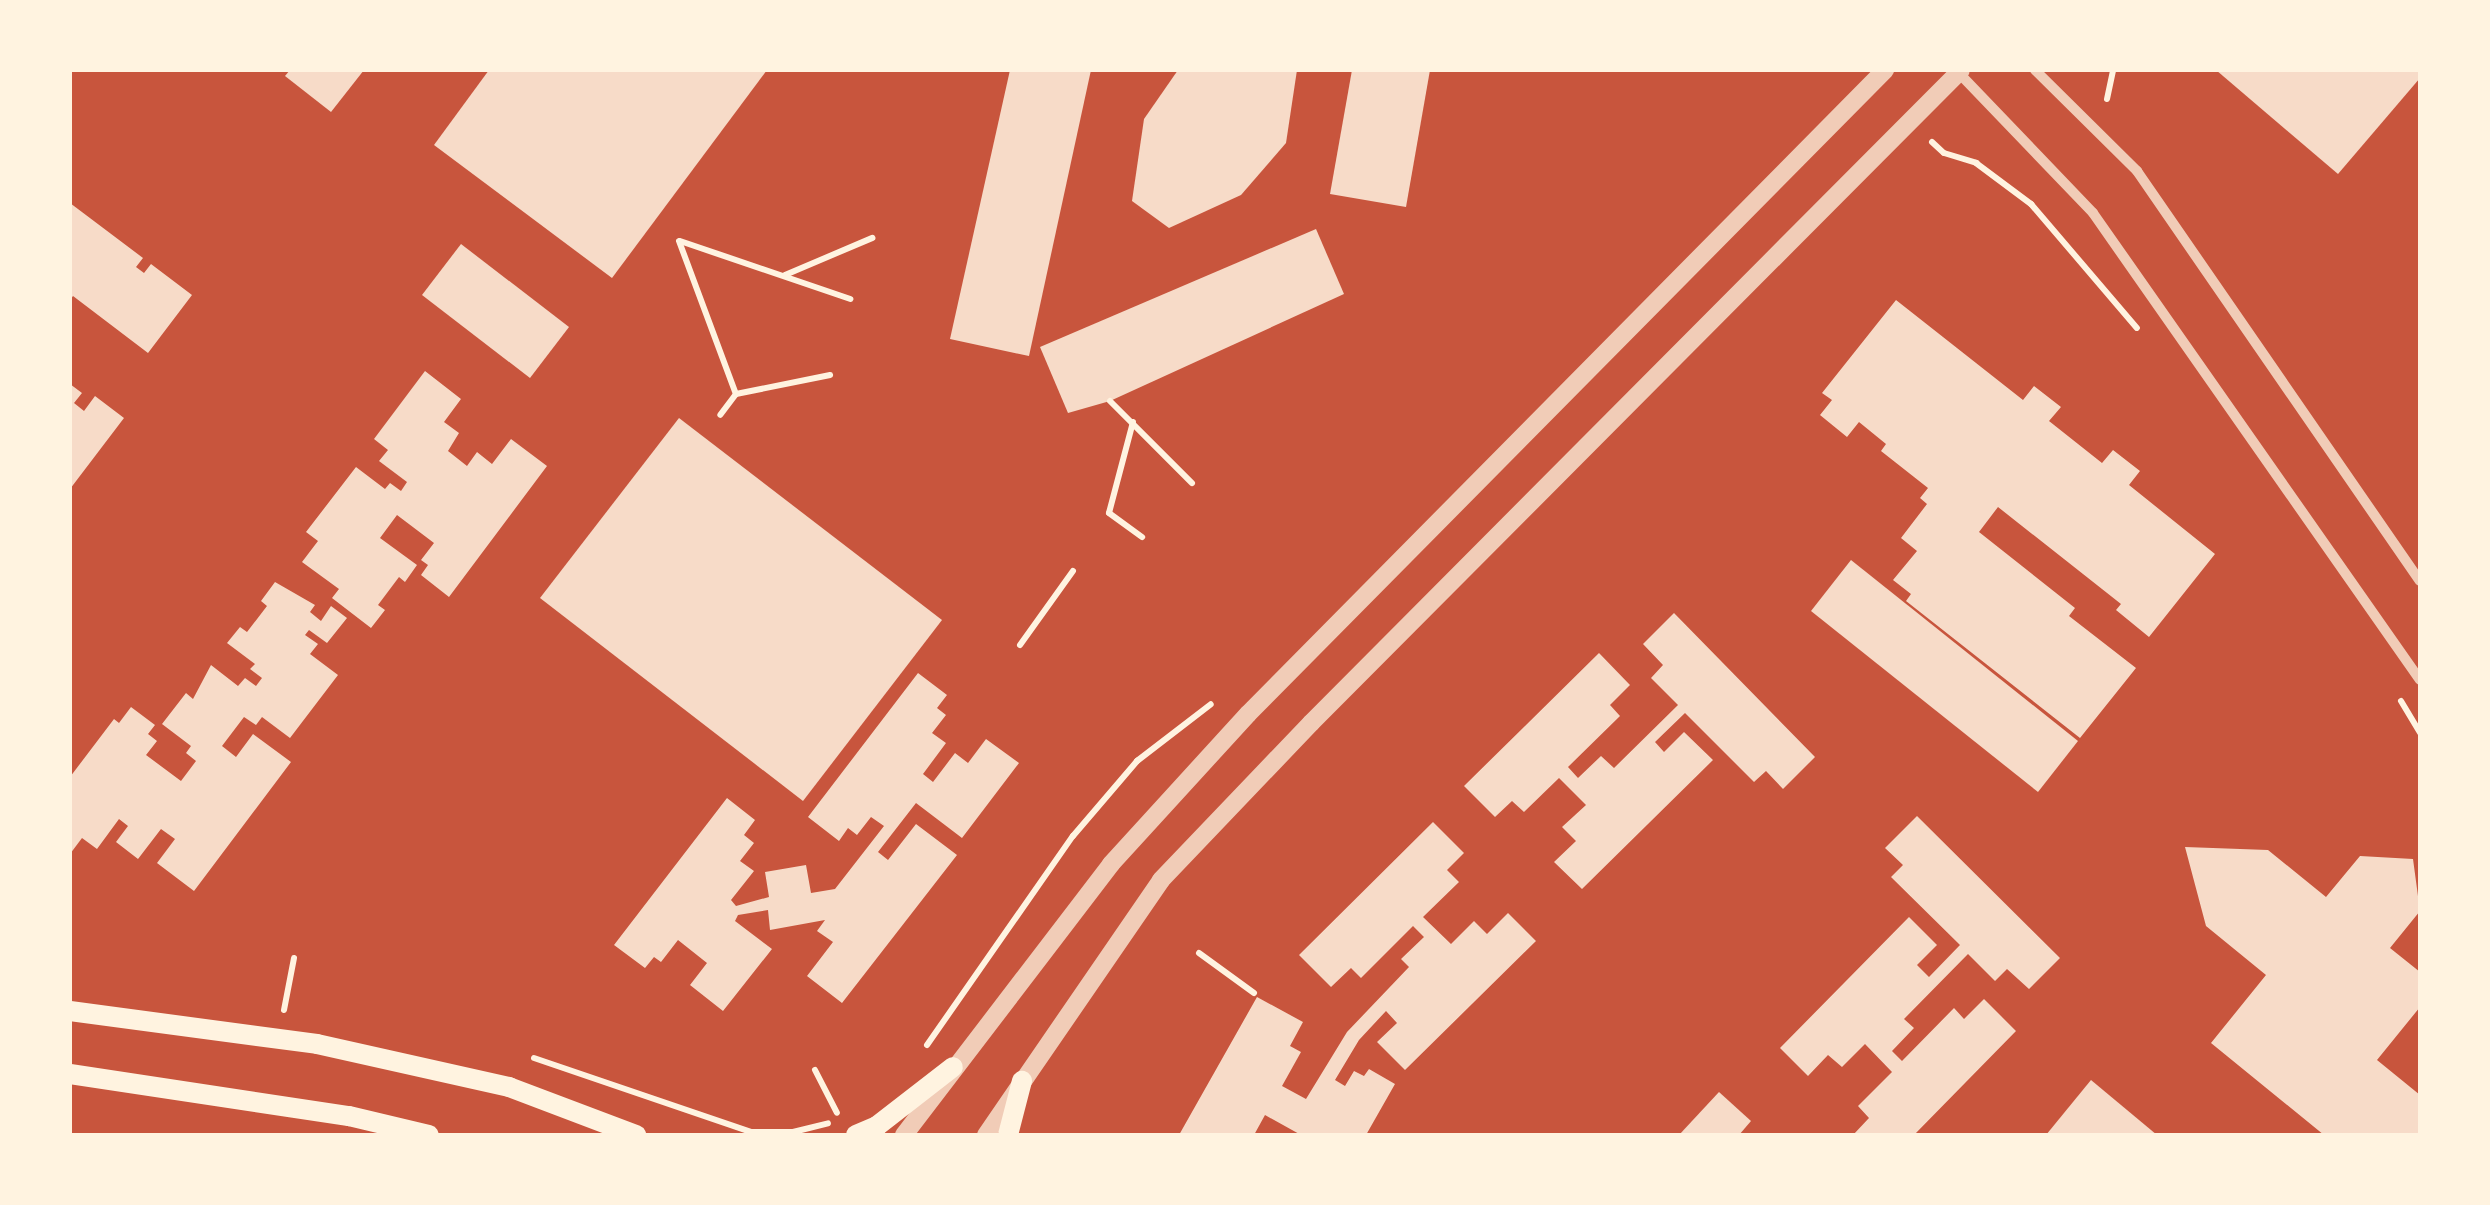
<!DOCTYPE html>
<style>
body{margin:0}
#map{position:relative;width:2490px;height:1205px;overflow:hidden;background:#c8553d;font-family:Raleway,sans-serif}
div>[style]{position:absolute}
.building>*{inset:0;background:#f7dbc8}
.path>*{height:6px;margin:-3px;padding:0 3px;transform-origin:3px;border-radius:3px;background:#fff3e0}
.minor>*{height:10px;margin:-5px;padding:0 5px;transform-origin:5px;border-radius:5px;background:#f1ccb7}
.tertiary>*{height:18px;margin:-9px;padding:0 9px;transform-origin:9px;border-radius:9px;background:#f1ccb7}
.secondary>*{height:20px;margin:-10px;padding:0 10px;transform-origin:10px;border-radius:10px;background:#fff3e0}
span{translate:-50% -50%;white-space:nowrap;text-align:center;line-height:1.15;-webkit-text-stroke:10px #fff3e0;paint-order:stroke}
.frame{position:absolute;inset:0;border:72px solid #fff3e0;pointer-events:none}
</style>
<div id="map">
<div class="building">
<div style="clip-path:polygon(290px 70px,364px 70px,331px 112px,285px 76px)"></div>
<div style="clip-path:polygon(489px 70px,767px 70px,612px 278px,434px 145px)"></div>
<div style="clip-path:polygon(1010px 70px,1091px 70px,1029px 356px,950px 339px)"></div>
<div style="clip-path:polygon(1178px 70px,1297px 70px,1286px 143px,1241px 195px,1169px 228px,1132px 201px,1144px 119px)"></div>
<div style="clip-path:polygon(1352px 70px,1430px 70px,1406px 207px,1330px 194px)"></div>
<div style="clip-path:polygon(2216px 70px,2420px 70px,2420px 78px,2338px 174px)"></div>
<div style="clip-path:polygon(70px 203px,143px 258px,136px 267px,144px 273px,151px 264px,192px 295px,148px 353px,73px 296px,70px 300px)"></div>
<div style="clip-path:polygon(1316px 229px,1344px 294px,1110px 401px,1068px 413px,1040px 347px)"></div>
<div style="clip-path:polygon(461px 244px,569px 327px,530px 378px,422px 295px)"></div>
<div style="clip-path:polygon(1896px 300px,2023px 400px,2034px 386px,2061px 407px,2049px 421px,2102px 463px,2113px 450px,2140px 471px,2129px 485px,2215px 554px,2149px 637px,2116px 610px,2121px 604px,1998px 507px,1979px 532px,2075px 608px,2069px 616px,2136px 668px,2080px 738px,1906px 601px,1911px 594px,1893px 580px,1917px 551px,1901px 538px,1927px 504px,1920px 498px,1928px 488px,1881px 451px,1886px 444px,1859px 422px,1847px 437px,1820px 415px,1832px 400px,1822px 393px)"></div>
<div style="clip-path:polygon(425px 371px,461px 399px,444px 422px,459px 433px,448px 451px,467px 466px,477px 452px,492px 464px,511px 439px,547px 466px,449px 597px,421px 575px,428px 565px,421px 560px,434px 543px,397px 515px,380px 538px,417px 565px,405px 582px,399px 577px,378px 605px,385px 610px,371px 628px,332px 598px,339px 589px,302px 562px,318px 541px,306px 532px,356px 467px,385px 489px,390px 483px,401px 491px,407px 482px,379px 461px,388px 450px,374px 439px)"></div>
<div style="clip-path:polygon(70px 384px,82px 393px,74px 403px,84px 411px,95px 396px,124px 418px,70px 489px)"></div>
<div style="clip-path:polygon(679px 418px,942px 620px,803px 801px,540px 598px)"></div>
<div style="clip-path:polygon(1851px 560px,2078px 741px,2038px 792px,1811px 611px)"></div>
<div style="clip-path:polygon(275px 582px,315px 605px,310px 612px,321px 621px,331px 606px,347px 618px,327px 643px,309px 630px,305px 635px,318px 644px,310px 654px,338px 675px,290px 738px,262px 717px,256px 725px,244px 717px,222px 746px,236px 757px,253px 734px,291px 762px,194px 891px,157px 863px,175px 839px,161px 829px,138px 859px,116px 842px,128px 826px,119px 819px,97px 849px,82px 838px,70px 854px,70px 777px,114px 719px,119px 723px,131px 707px,155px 725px,148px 734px,157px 741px,146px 755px,181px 781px,196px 761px,186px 753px,191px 746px,162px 724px,186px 693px,193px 699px,211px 665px,238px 686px,245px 678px,256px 686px,262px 678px,250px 669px,255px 664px,227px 643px,240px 627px,247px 632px,267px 606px,261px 601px)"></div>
<div style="clip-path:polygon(1674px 613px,1815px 757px,1783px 789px,1766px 771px,1754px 782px,1685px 713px,1655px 742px,1664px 752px,1684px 732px,1713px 760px,1582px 889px,1554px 862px,1576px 841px,1562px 827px,1586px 805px,1559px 778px,1524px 812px,1512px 801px,1495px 817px,1464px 786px,1599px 653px,1630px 685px,1610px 705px,1620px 716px,1568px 767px,1578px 778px,1601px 756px,1614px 768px,1678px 705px,1651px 678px,1663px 665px,1643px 644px)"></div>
<div style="clip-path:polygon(918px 673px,947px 695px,937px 708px,946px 715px,932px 733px,946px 743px,923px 774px,933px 782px,955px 753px,968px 763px,986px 739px,1019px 763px,962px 838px,916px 803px,878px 852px,888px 860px,916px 824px,957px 855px,842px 1003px,807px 976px,833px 942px,817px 931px,825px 920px,770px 930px,768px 910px,738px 915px,735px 921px,772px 949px,723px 1011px,690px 985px,707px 963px,678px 940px,661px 962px,654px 957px,645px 968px,614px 945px,727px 798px,755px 820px,744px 835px,754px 843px,740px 861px,754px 871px,731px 900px,736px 906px,769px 897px,765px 872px,806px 865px,811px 893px,835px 889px,884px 826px,871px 817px,857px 835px,848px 828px,839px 841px,808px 817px)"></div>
<div style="clip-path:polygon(1917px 816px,2060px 958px,2029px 989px,2007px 969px,1995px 981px,1968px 954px,1904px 1019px,1914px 1028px,1892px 1051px,1902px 1061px,1954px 1008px,1964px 1019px,1984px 999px,2016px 1031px,1914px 1135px,1853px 1135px,1869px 1118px,1858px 1106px,1892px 1072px,1865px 1044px,1842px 1067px,1828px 1055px,1808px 1076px,1780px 1048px,1909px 917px,1937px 945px,1917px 965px,1929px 977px,1960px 945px,1891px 877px,1903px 865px,1885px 848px)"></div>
<div style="clip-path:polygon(1433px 822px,1464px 853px,1447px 870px,1459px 882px,1423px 917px,1451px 944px,1474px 921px,1487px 934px,1508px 913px,1536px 941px,1405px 1070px,1377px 1042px,1397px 1023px,1386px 1011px,1359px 1040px,1335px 1080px,1345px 1086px,1354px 1071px,1364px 1076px,1369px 1069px,1395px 1084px,1366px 1135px,1301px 1135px,1265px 1115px,1254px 1135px,1179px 1135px,1257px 997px,1303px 1022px,1290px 1046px,1301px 1052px,1282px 1086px,1306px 1099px,1347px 1032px,1409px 967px,1401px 959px,1424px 937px,1413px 926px,1361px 978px,1351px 968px,1331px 987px,1299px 955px)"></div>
<div style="clip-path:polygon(2185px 847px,2268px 850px,2326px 897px,2360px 856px,2413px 859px,2420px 911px,2390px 948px,2420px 972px,2420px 1007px,2377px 1060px,2420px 1095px,2420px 1135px,2324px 1135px,2211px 1043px,2266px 975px,2206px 926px)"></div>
<div style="clip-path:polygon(2091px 1080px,2157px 1135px,2046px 1135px)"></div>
<div style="clip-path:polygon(1719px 1092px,1751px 1121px,1739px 1135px,1679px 1135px)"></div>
</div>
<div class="path">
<div style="left:2107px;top:99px;width:30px;rotate:-78deg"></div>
<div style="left:1932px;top:142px;width:16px;rotate:43deg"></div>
<div style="left:1944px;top:153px;width:34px;rotate:17deg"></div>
<div style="left:1976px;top:163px;width:69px;rotate:36.7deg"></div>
<div style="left:2031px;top:204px;width:163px;rotate:49.5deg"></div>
<div style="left:679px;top:241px;width:163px;rotate:69.6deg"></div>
<div style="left:736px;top:394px;width:26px;rotate:127deg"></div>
<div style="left:680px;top:241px;width:180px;rotate:18.8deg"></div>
<div style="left:785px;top:275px;width:95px;rotate:-23deg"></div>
<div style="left:736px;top:394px;width:96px;rotate:-11.4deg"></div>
<div style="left:1110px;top:401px;width:116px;rotate:45deg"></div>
<div style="left:1133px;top:422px;width:94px;rotate:104.8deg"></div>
<div style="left:1109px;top:513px;width:41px;rotate:36deg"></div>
<div style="left:1020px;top:645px;width:91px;rotate:-54.4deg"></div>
<div style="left:2401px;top:701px;width:37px;rotate:59deg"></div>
<div style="left:1199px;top:953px;width:68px;rotate:36deg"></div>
<div style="left:284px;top:1010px;width:53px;rotate:-79.1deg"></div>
<div style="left:927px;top:1045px;width:255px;rotate:-55.1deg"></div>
<div style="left:1073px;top:836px;width:99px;rotate:-49.5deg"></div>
<div style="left:1137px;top:761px;width:93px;rotate:-37.6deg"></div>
<div style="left:534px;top:1058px;width:229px;rotate:18.8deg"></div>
<div style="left:751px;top:1132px;width:42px"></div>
<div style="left:793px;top:1132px;width:36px;rotate:-14deg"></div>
<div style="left:815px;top:1070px;width:48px;rotate:62.9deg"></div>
</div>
<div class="minor">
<div style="left:1956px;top:70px;width:198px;rotate:46.2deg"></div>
<div style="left:2093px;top:213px;width:570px;rotate:55deg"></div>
<div style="left:2035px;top:70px;width:144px;rotate:44.7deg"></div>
<div style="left:2137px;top:171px;width:498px;rotate:55.4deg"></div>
</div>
<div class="tertiary">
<div style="left:904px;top:1135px;width:341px;rotate:-52.6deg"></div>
<div style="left:1111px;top:864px;width:203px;rotate:-47.6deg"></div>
<div style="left:1248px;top:714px;width:906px;rotate:-45.31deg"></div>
<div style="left:986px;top:1135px;width:309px;rotate:-55.5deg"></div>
<div style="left:1161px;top:880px;width:217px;rotate:-46.3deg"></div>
<div style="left:1311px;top:723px;width:921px;rotate:-45.13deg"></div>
</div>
<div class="secondary">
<div style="left:70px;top:1011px;width:249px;rotate:7.6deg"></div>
<div style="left:317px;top:1044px;width:197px;rotate:12.6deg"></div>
<div style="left:509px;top:1087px;width:136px;rotate:20.7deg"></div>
<div style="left:70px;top:1074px;width:282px;rotate:8.6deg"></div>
<div style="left:349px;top:1116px;width:82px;rotate:13.4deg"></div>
<div style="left:856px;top:1135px;width:23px;rotate:-23deg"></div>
<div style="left:877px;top:1126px;width:96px;rotate:-37.8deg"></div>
<div style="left:1008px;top:1135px;width:56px;rotate:-75.5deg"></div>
</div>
<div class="frame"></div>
</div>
